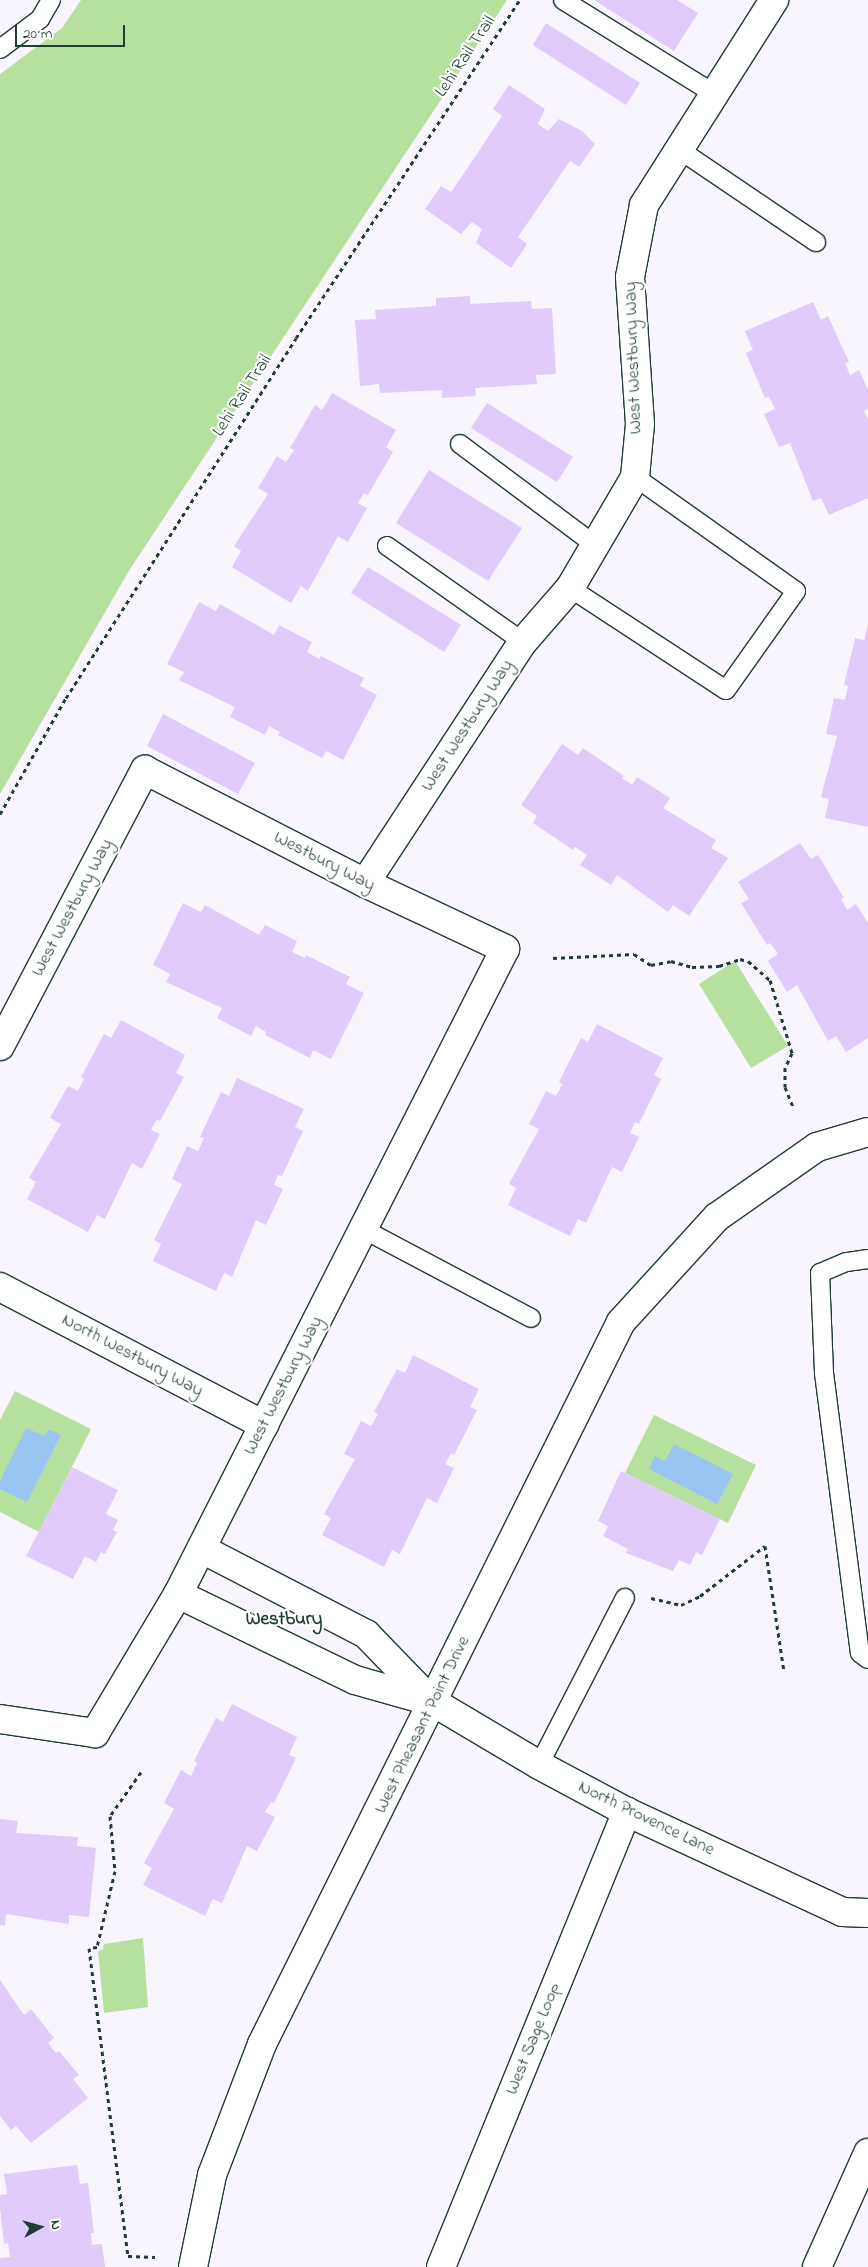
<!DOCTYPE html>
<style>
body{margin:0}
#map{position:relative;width:868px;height:2267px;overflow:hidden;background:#f9f5fe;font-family:"Indie Flower",sans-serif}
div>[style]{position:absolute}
.green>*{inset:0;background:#b5e09e}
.water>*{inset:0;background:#99c5f2}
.building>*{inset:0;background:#e0cbfc}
.path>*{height:3px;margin-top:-1.5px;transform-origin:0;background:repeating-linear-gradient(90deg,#1f3d34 0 4px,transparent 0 8px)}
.roads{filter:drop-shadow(1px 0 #1f3d34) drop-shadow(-1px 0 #1f3d34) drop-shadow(0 1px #1f3d34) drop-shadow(0 -1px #1f3d34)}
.service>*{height:18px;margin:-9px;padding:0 9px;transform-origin:9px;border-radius:9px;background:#fff}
.minor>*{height:28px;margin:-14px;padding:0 14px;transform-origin:14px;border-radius:14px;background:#fff}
span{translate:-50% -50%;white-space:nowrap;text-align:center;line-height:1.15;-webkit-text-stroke:4.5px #fff;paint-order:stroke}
.street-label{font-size:18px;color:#1f3d34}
.neighbourhood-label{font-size:19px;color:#1f3d34;font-weight:700}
.north{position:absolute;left:15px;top:2202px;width:50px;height:50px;-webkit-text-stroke:4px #fff;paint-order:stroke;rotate:83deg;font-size:14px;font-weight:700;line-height:20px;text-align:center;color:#1f3d34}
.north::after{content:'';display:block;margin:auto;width:18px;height:22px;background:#1f3d34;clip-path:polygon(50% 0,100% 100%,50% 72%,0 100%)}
.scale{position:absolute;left:15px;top:25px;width:110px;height:22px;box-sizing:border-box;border:2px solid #1f3d34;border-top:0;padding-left:6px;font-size:15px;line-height:18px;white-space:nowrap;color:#1f3d34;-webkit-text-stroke:4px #fff;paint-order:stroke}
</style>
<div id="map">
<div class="green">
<div style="clip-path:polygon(81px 0,507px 0,130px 569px,0 794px,0 74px,62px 28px)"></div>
<div style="clip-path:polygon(735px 961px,788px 1046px,751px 1068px,699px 984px)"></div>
<div style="clip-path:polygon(15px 1391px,91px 1429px,39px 1532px,0 1512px,0 1420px)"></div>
<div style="clip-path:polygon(654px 1415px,756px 1465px,728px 1523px,625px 1473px)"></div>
<div style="clip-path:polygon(143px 1938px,148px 2007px,104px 2013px,98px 1951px,103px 1949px,104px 1944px)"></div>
</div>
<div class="water">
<div style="clip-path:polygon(26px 1428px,44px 1436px,49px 1429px,61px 1435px,27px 1502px,0 1489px,0 1481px)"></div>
<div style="clip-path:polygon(674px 1444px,733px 1474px,717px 1504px,649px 1469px,655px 1456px,665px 1461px)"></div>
</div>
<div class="building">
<div style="clip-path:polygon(594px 0,677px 0,698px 13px,674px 51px)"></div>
<div style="clip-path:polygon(546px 23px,640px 83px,626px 105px,533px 45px)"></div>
<div style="clip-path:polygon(509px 85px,545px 109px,538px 124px,548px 131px,559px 119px,582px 131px,595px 144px,579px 167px,570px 161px,518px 237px,527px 244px,511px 268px,476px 243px,482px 229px,472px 222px,461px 234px,425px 209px,441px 186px,451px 192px,477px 154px,502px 116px,493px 109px)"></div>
<div style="clip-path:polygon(470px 296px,470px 304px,531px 301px,532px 309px,552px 308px,556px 374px,536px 375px,537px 384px,475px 388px,476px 396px,442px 398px,442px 390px,380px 393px,379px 384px,360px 386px,355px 320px,376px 319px,375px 310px,436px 306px,436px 298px)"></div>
<div style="clip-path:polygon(813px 302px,821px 320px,828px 316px,849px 362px,845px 363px,850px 375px,859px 370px,868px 390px,868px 409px,864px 411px,868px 419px,868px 498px,829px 515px,821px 498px,813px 501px,790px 443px,779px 447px,764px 414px,775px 409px,769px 396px,765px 398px,746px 353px,753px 350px,745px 331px)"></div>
<div style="clip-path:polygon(332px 393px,396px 430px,386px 447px,393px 452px,368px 495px,364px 493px,358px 503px,367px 508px,348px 542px,338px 536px,308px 591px,301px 586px,291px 603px,232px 567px,241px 551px,234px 546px,268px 494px,258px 488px,277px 456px,286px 462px,294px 450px,290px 448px,315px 405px,322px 410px)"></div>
<div style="clip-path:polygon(487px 403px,573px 457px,557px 482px,471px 428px)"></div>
<div style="clip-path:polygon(429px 470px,522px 528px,488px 581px,396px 523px)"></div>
<div style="clip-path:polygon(368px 567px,461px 625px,444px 652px,351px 593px)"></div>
<div style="clip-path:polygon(199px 602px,216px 611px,220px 604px,274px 635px,279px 625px,312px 642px,307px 652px,319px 659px,321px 656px,364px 678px,360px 686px,377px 695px,343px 760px,326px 751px,322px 758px,278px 735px,280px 732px,269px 726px,265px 735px,230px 717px,235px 707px,179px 680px,184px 672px,167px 664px)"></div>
<div style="clip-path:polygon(868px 624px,868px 827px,825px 818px,829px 799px,821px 797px,837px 736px,826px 734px,834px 698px,845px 700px,848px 686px,844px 685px,855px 638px,864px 640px)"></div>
<div style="clip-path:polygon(163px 714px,255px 763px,238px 794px,147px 746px)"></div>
<div style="clip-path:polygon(562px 744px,578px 755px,583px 748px,624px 776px,622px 778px,632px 785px,637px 777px,670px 798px,663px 808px,716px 840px,711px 848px,728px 858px,689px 916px,673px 905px,668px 912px,617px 875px,611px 885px,580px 865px,587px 855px,575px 847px,573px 850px,533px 823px,537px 816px,521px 805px)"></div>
<div style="clip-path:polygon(800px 843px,811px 859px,818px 855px,844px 898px,841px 899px,847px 910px,856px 904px,868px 923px,868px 1038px,846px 1052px,836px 1036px,828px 1041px,797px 985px,787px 992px,768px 961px,778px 954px,770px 943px,767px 945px,741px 903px,749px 899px,738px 882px)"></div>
<div style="clip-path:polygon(183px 903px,201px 912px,205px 905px,259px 935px,265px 925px,297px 941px,292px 952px,305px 958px,306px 955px,350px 977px,346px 984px,364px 993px,331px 1059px,313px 1050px,310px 1058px,265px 1035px,266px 1032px,256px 1026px,251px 1036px,217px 1018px,222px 1008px,166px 982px,170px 974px,153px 965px)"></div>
<div style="clip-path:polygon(121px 1020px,185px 1055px,176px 1073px,184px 1077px,160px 1121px,157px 1119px,151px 1130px,160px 1134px,142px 1169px,132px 1163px,105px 1219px,97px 1215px,88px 1232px,27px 1199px,36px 1182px,29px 1178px,61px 1124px,50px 1118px,68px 1086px,78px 1091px,84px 1079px,81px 1077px,104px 1034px,111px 1038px)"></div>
<div style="clip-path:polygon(597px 1024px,663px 1058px,654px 1075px,661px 1079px,639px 1124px,635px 1122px,630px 1133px,639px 1137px,622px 1172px,612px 1167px,586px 1223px,578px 1219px,570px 1236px,508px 1205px,516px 1188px,509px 1184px,539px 1129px,529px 1124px,546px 1091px,556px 1096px,562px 1084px,559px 1082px,581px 1038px,588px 1042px)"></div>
<div style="clip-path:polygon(237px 1078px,304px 1109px,295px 1127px,303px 1131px,282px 1176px,278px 1175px,274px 1185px,283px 1189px,266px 1225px,256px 1220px,232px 1277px,224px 1273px,216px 1291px,153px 1261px,161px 1244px,154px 1240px,182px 1184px,172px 1179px,187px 1146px,198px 1151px,204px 1138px,200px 1137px,221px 1092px,229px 1096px)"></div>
<div style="clip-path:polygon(413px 1355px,479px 1389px,470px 1407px,477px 1410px,454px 1455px,451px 1453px,445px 1464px,454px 1468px,437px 1503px,427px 1498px,400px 1554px,392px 1550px,384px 1567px,322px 1535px,331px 1518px,324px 1514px,355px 1459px,344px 1454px,361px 1421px,371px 1426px,378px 1414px,374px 1412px,397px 1369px,405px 1373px)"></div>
<div style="clip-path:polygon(72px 1467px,118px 1490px,106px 1514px,118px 1520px,113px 1530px,117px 1532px,105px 1554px,101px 1552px,96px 1562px,85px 1556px,73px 1579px,26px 1556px)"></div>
<div style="clip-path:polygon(621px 1471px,720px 1519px,702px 1555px,696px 1552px,690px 1565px,679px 1560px,673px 1571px,626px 1553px,628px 1549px,603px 1536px,608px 1526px,598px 1521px)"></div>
<div style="clip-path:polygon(232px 1704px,297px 1737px,289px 1755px,296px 1758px,274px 1803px,271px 1802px,265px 1812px,275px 1817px,257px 1851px,247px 1846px,222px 1903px,213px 1899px,205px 1916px,143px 1885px,152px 1868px,144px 1863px,174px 1809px,164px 1803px,181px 1770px,191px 1776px,197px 1763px,194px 1761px,216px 1718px,223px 1722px)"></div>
<div style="clip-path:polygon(0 1819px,18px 1821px,16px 1833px,78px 1837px,77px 1846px,96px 1848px,89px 1917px,69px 1915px,69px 1924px,6px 1914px,5px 1926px,0 1925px)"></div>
<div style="clip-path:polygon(0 1980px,24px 2015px,31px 2009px,54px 2038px,48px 2043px,56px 2053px,59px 2051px,79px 2075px,73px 2079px,88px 2098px,31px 2143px,16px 2126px,11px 2130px,0 2116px)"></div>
<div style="clip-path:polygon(77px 2165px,80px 2184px,88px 2183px,94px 2233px,91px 2233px,92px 2245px,102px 2244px,105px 2267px,0 2267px,0 2258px,10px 2257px,8px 2243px,4px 2244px,0 2208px,0 2195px,7px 2194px,4px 2174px)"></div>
</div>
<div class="path">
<div style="left:0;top:814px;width:133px;rotate:-60.4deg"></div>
<div style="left:66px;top:698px;width:427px;rotate:-57.4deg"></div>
<div style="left:296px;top:338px;width:405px;rotate:-56.5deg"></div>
<div style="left:553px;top:958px;width:81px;rotate:-2.8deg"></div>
<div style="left:634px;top:954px;width:20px;rotate:33deg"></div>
<div style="left:651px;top:965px;width:20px;rotate:-11deg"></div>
<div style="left:671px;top:961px;width:22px;rotate:16deg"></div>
<div style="left:692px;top:967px;width:27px;rotate:-2deg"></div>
<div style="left:719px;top:966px;width:22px;rotate:-18deg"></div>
<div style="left:740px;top:959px;width:8px;rotate:14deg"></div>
<div style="left:748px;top:961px;width:29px;rotate:41deg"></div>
<div style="left:770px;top:980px;width:76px;rotate:73.2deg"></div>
<div style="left:792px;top:1053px;width:17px;rotate:115deg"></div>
<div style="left:785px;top:1068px;width:19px;rotate:90deg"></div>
<div style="left:785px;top:1087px;width:24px;rotate:68deg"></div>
<div style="left:651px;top:1598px;width:31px;rotate:13deg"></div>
<div style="left:681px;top:1605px;width:21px;rotate:-25deg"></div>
<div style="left:700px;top:1596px;width:82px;rotate:-37.6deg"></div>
<div style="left:765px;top:1546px;width:126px;rotate:81.4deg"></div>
<div style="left:141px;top:1772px;width:54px;rotate:125.2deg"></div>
<div style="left:110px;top:1816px;width:55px;rotate:84.8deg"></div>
<div style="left:115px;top:1871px;width:78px;rotate:103.3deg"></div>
<div style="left:97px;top:1947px;width:8px;rotate:173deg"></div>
<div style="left:89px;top:1948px;width:310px;rotate:82.8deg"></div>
<div style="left:128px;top:2256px;width:27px;rotate:2deg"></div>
</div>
<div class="roads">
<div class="service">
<div style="left:563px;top:0;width:176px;rotate:31.8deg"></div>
<div style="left:0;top:49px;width:50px;rotate:-36.9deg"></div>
<div style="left:40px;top:19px;width:22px;rotate:-60deg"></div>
<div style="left:677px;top:148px;width:168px;rotate:34.1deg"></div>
<div style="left:460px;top:444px;width:169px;rotate:36.8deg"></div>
<div style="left:387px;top:546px;width:166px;rotate:35.2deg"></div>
<div style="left:570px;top:588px;width:186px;rotate:33.2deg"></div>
<div style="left:726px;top:690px;width:121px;rotate:-54.7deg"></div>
<div style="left:796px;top:591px;width:197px;rotate:-144.7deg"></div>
<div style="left:363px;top:1229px;width:190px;rotate:27.9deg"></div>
<div style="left:868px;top:1259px;width:22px;rotate:172deg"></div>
<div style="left:846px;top:1262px;width:28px;rotate:157deg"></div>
<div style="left:820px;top:1273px;width:100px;rotate:87.7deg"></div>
<div style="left:824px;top:1373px;width:282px;rotate:82.7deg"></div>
<div style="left:860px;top:1653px;width:10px;rotate:37deg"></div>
<div style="left:539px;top:1765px;width:188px;rotate:-62.8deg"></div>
</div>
<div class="minor">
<div style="left:365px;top:883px;width:288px;rotate:-56.8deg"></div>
<div style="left:523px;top:642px;width:72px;rotate:-49deg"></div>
<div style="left:570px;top:588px;width:129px;rotate:-59.6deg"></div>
<div style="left:635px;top:477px;width:53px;rotate:-84.6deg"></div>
<div style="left:640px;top:424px;width:147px;rotate:-93.9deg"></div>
<div style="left:630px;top:277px;width:73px;rotate:-79deg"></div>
<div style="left:644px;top:205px;width:243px;rotate:-57.6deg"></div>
<div style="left:0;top:1046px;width:312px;rotate:-62.3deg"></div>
<div style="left:145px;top:770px;width:247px;rotate:27.2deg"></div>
<div style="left:365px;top:883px;width:155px;rotate:25.2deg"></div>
<div style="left:505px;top:949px;width:723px;rotate:116.88deg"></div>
<div style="left:178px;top:1594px;width:162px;rotate:120.8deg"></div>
<div style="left:95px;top:1733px;width:96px;rotate:-171.6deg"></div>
<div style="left:0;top:1287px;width:298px;rotate:27.6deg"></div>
<div style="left:202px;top:1549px;width:185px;rotate:27.4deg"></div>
<div style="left:366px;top:1634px;width:93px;rotate:45.9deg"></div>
<div style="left:178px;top:1594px;width:197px;rotate:25.9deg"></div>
<div style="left:355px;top:1680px;width:81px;rotate:15.8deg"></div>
<div style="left:433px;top:1702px;width:123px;rotate:30.7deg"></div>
<div style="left:539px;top:1765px;width:100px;rotate:28.1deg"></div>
<div style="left:627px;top:1812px;width:237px;rotate:24.9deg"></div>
<div style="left:842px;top:1912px;width:26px;rotate:2deg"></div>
<div style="left:193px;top:2267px;width:94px;rotate:-78.3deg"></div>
<div style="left:212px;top:2175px;width:140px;rotate:-69.1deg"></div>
<div style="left:262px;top:2044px;width:806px;rotate:-63.56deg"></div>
<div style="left:621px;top:1322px;width:142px;rotate:-47.6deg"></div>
<div style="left:717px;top:1217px;width:122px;rotate:-35deg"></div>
<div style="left:817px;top:1147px;width:53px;rotate:-16.4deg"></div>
<div style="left:441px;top:2267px;width:492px;rotate:-67.8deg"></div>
<div style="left:817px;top:2267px;width:125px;rotate:-65.9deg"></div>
</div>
</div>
<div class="street-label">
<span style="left:466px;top:57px;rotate:-56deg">Lehi Rail Trail</span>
<span style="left:634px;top:358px;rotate:-92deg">West Westbury Way</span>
<span style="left:243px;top:396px;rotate:-57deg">Lehi Rail Trail</span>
<span style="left:468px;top:726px;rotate:-57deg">West Westbury Way</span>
<span style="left:324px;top:862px;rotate:27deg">Westbury Way</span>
<span style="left:73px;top:908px;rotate:-62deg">West Westbury Way</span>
<span style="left:132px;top:1356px;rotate:28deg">North Westbury Way</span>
<span style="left:284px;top:1386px;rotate:-63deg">West Westbury Way</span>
<span style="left:423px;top:1725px;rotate:-64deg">West Pheasant Point Drive</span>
<span style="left:646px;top:1819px;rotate:26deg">North Provence Lane</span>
<span style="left:534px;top:2039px;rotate:-68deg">West Sage Loop</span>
</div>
<div class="neighbourhood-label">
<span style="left:284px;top:1620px">Westbury</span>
</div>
<div class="north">N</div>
<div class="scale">20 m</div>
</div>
